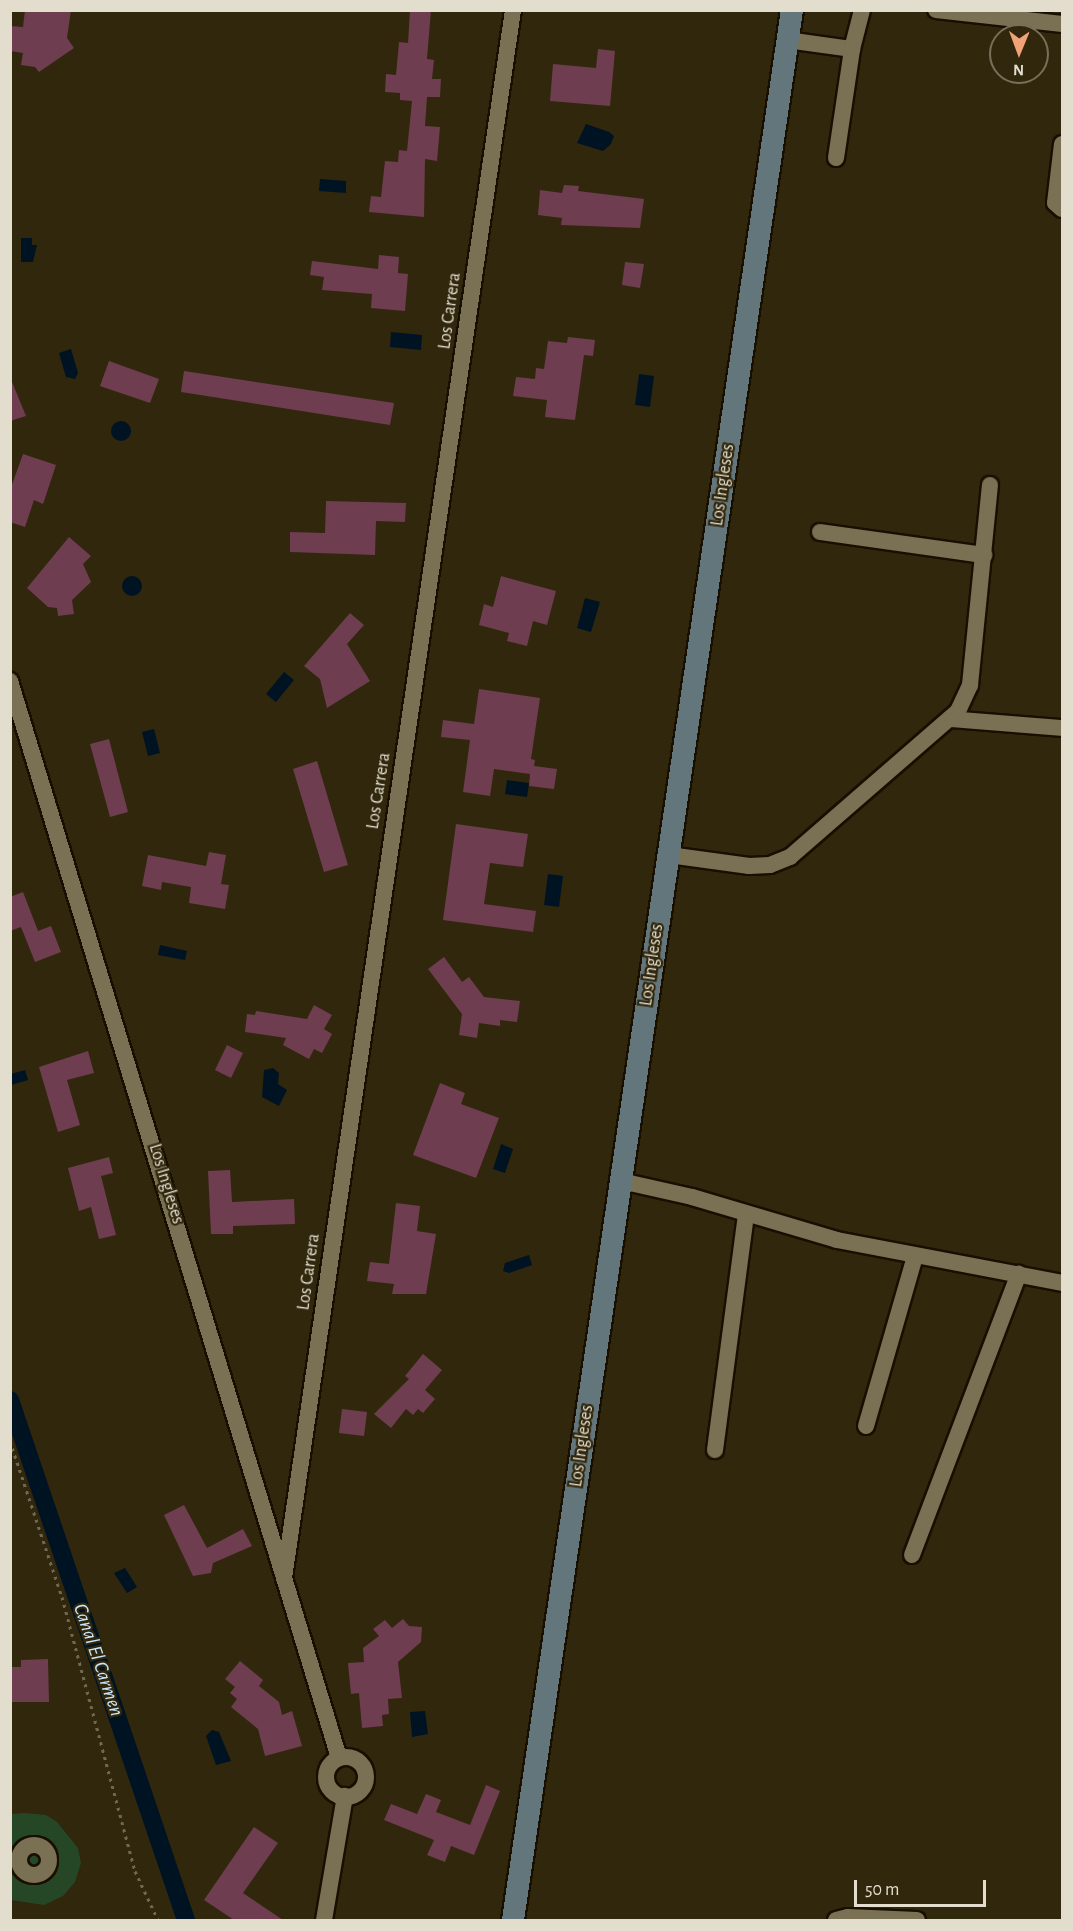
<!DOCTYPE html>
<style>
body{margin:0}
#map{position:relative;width:1073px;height:1931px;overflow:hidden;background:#30270d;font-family:"Alegreya Sans",sans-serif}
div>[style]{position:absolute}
.green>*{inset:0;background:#264726}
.water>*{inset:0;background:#001322}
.round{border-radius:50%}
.canal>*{height:18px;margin:-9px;padding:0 9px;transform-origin:9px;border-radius:9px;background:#001322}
.building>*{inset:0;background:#6e3d50}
.path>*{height:3px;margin-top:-1.5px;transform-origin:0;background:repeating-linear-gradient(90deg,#706852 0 3px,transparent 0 7.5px)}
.roads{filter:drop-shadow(2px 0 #180f00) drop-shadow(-2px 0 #180f00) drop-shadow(0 2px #180f00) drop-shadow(0 -2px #180f00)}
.street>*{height:16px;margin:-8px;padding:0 8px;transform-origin:8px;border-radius:8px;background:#7a7054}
.street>.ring{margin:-8px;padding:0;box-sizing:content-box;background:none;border:16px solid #7a7054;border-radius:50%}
.secondary>*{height:22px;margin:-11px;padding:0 11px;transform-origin:11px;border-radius:11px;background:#63767c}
span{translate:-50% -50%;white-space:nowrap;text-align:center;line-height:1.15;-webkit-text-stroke:4.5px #30270d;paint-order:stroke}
.street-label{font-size:18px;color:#e3ddce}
.water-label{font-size:20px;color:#cbe7fc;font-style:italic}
.frame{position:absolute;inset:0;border:12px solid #e3ddce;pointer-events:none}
.north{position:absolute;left:989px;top:24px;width:60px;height:60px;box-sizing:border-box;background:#30270d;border:2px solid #78705a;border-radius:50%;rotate:181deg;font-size:16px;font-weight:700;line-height:24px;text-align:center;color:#e3ddce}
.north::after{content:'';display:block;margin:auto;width:21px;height:27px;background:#efa377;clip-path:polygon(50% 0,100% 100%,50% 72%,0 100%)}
.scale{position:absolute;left:854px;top:1880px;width:132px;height:27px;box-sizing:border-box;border:3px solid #e3ddce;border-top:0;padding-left:8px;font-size:18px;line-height:21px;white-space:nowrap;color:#e3ddce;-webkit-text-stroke:4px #30270d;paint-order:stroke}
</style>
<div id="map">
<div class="green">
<div style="clip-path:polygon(25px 1813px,46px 1815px,57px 1822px,78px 1848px,81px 1863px,75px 1882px,63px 1896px,44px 1905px,11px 1900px,11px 1814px)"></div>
</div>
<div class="water">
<div style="clip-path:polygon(586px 124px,609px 132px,614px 136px,611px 144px,603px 151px,577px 143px)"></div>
<div style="clip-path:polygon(320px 179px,346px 181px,346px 193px,319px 191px)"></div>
<div style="clip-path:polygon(21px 238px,32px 238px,32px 245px,37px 245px,33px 262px,21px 262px)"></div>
<div style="clip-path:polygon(391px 332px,422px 335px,421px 350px,390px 347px)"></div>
<div style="clip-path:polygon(71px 349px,78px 373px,75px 379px,66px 377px,59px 353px)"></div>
<div style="clip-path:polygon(639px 374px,654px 376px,650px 407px,635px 405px)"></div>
<div class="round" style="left:111px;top:421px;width:20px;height:20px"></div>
<div class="round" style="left:122px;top:576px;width:20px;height:20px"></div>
<div style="clip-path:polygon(585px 598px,600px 602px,591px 632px,577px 628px)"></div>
<div style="clip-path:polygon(284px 672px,294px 680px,276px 702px,266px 694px)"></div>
<div style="clip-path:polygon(154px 729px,160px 753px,148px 756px,142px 732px)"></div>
<div style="clip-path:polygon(507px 780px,529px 783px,527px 797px,505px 794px)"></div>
<div style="clip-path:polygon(548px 874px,563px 876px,559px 907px,544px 905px)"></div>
<div style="clip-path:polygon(160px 945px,187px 951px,185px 960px,158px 955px)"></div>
<div style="clip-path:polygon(273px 1068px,279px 1073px,278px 1084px,287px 1090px,279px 1106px,262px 1097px,264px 1070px)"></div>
<div style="clip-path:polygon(25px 1070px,28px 1080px,11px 1085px,11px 1074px)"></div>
<div style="clip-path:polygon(501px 1144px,513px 1149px,505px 1173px,493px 1169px)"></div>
<div style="clip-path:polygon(529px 1255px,532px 1265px,509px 1273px,503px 1271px,505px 1263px)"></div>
<div style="clip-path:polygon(125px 1568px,137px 1587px,127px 1593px,114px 1573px)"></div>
<div style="clip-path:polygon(425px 1711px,428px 1734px,412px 1737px,410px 1712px)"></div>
<div style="clip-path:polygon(212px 1730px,219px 1732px,231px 1761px,216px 1765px,206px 1736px)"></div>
</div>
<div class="canal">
<div style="left:10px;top:1400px;width:549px;rotate:71.3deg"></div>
</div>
<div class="building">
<div style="clip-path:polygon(25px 10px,71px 10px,67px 38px,74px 48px,39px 72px,35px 67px,21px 65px,23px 53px,10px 51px,10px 26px,23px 27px)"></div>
<div style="clip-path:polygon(410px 10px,431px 10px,427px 59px,434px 60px,432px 79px,441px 79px,440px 97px,427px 97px,425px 126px,440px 127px,437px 161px,425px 159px,424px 217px,369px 212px,371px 196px,381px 197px,385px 161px,398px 162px,399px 150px,407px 151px,412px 101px,400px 100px,400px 93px,385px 92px,386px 74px,396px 75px,399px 42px,408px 43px)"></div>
<div style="clip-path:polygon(598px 49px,615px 51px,610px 106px,550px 101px,553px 64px,596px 68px)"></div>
<div style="clip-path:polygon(564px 185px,579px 186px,578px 191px,644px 199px,640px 228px,561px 225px,562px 218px,538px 215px,540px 190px,562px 193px)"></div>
<div style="clip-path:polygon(379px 255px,399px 257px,398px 273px,408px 274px,405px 311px,371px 308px,372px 294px,322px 290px,324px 277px,310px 275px,312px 261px,378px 269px)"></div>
<div style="clip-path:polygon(625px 262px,644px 264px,640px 288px,622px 285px)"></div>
<div style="clip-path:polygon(568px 337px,595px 340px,593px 356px,584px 355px,575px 420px,545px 417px,547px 400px,513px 396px,516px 377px,535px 379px,536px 368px,544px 369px,548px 341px,567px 343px)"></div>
<div style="clip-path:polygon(109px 361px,159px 379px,150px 403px,100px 386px)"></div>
<div style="clip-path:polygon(184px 371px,394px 403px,390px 425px,181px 392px)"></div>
<div style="clip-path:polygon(10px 377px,26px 416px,10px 421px)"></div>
<div style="clip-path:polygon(23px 454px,56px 465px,43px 504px,34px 500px,25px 527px,10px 522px,10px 490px)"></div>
<div style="clip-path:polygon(326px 501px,406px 503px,405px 522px,376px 521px,375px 555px,290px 552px,290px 532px,325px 533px)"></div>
<div style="clip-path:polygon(69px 537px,91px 556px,83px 564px,91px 582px,72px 600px,74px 614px,58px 616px,57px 608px,48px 607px,27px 588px)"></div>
<div style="clip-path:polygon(501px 576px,556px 591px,547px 625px,533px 621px,527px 646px,507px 641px,509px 633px,479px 625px,484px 604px,493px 607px)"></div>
<div style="clip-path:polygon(350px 613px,364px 625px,347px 644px,370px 681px,327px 708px,320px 679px,304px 666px)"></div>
<div style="clip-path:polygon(479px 689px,540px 698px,531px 759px,535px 760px,534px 766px,557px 769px,554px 789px,529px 786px,530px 774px,494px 769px,490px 796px,463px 792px,470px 740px,441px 737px,443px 720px,474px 724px)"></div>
<div style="clip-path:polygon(109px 739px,128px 812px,110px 817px,90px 744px)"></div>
<div style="clip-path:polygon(317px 761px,348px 865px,324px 872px,293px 769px)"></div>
<div style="clip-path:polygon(456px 824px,528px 834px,523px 867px,490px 863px,484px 904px,536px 911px,533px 932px,443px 920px)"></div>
<div style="clip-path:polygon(209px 852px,226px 855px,221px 884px,229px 885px,225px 909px,189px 903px,191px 887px,162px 882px,161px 890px,142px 886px,148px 855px,206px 866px)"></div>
<div style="clip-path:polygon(23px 892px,38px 931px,51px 926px,61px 952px,35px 962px,21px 927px,10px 931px,10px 897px)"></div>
<div style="clip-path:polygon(444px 957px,462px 982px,469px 977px,484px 997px,520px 1001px,517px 1022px,500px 1020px,500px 1026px,479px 1023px,477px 1038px,459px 1035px,462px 1014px,428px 969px)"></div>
<div style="clip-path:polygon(314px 1005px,332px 1015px,324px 1029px,332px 1034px,322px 1053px,314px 1049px,309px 1059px,283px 1045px,286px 1038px,245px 1032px,247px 1014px,255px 1015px,256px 1011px,307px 1019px)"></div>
<div style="clip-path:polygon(227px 1045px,243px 1053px,231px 1078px,215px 1070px)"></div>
<div style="clip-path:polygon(88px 1051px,94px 1073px,67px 1080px,80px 1125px,58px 1132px,39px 1067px)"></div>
<div style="clip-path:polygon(440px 1083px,465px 1093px,461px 1104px,499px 1118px,476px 1178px,413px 1155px)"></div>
<div style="clip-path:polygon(109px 1157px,113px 1173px,101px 1176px,116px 1235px,99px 1239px,91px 1207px,79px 1211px,68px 1168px)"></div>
<div style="clip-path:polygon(230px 1170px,232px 1202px,294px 1199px,295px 1224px,233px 1226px,233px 1234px,211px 1234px,208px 1171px)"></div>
<div style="clip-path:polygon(396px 1203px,420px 1206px,417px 1231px,436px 1234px,426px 1294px,392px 1294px,394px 1284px,367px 1281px,370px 1262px,389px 1264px)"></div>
<div style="clip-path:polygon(423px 1354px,442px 1370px,425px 1390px,435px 1399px,423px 1413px,418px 1409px,413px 1415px,406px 1409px,391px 1428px,374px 1414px,409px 1379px,405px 1376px)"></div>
<div style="clip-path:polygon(342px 1409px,367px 1412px,364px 1436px,339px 1433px)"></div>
<div style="clip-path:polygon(184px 1505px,207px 1548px,243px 1529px,252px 1546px,213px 1563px,211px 1573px,193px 1576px,164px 1515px)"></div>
<div style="clip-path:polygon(403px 1619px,409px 1626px,422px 1627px,421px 1642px,398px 1662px,402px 1698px,388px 1699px,389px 1714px,382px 1715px,383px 1726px,362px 1728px,359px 1693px,351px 1694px,348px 1663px,364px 1662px,363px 1648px,379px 1636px,373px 1629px,385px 1620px,392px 1628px)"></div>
<div style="clip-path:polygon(48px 1659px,49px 1702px,10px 1702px,10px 1667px,21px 1667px,21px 1660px)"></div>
<div style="clip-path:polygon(240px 1661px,263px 1680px,259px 1686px,279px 1702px,282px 1715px,292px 1711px,302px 1746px,265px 1756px,258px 1729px,231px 1707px,237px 1699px,230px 1693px,235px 1687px,225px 1679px)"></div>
<div style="clip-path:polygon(486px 1785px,500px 1791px,474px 1855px,451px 1846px,445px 1862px,427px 1855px,434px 1840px,384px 1820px,391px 1804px,417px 1814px,426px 1794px,441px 1800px,436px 1812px,470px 1825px)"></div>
<div style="clip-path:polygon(254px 1827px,278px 1843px,243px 1893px,283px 1920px,234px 1920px,204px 1900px)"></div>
</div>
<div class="path">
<div style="left:10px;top:1441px;width:164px;rotate:71.6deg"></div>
<div style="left:62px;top:1597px;width:284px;rotate:75.1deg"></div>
<div style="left:135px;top:1871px;width:54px;rotate:64.9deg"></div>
</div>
<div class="roads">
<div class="street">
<div style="left:936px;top:10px;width:127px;rotate:6.3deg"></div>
<div style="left:787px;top:40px;width:66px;rotate:7.9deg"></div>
<div style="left:1062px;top:144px;width:59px;rotate:96.8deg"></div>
<div style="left:1055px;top:203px;width:9px;rotate:41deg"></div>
<div style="left:836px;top:158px;width:110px;rotate:-81.6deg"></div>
<div style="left:852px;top:49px;width:40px;rotate:-75.6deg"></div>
<div style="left:820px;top:532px;width:166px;rotate:8deg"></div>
<div style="left:10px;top:681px;width:1126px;rotate:73.01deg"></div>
<div style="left:950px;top:719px;width:112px;rotate:4.6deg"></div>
<div style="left:669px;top:855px;width:81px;rotate:7.8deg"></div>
<div style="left:749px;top:866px;width:21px;rotate:-3deg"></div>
<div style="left:770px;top:865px;width:22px;rotate:-22deg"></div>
<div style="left:790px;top:857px;width:223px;rotate:-41deg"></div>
<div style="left:958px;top:711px;width:29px;rotate:-65deg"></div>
<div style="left:970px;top:685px;width:201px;rotate:-84.3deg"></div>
<div style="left:621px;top:1181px;width:73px;rotate:12.7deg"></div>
<div style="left:692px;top:1197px;width:151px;rotate:16.5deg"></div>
<div style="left:837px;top:1240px;width:229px;rotate:10.8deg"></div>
<div style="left:866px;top:1426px;width:177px;rotate:-73.9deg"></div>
<div style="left:715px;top:1450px;width:237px;rotate:-82.5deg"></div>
<div style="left:912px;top:1555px;width:301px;rotate:-69.2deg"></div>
<div style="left:284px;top:1578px;width:1585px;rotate:-81.69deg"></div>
<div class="ring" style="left:326px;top:1757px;width:24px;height:24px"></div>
<div class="ring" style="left:19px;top:1845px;width:14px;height:14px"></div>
<div style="left:324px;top:1920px;width:126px;rotate:-80.4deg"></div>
<div style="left:836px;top:1920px;width:12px;rotate:-14deg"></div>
<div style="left:848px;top:1917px;width:69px;rotate:2.5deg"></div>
</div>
<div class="secondary">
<div style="left:513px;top:1920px;width:1930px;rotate:-81.69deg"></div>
</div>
</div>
<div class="street-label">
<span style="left:450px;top:311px;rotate:-82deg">Los Carrera</span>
<span style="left:723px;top:485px;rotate:-82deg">Los Ingleses</span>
<span style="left:379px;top:791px;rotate:-81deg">Los Carrera</span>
<span style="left:652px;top:965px;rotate:-82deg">Los Ingleses</span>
<span style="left:166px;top:1184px;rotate:73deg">Los Ingleses</span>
<span style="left:309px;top:1272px;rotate:-82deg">Los Carrera</span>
<span style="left:582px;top:1446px;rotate:-82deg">Los Ingleses</span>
</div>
<div class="water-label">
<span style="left:98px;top:1660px;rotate:71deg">Canal El Carmen</span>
</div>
<div class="frame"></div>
<div class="north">N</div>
<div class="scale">50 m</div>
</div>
